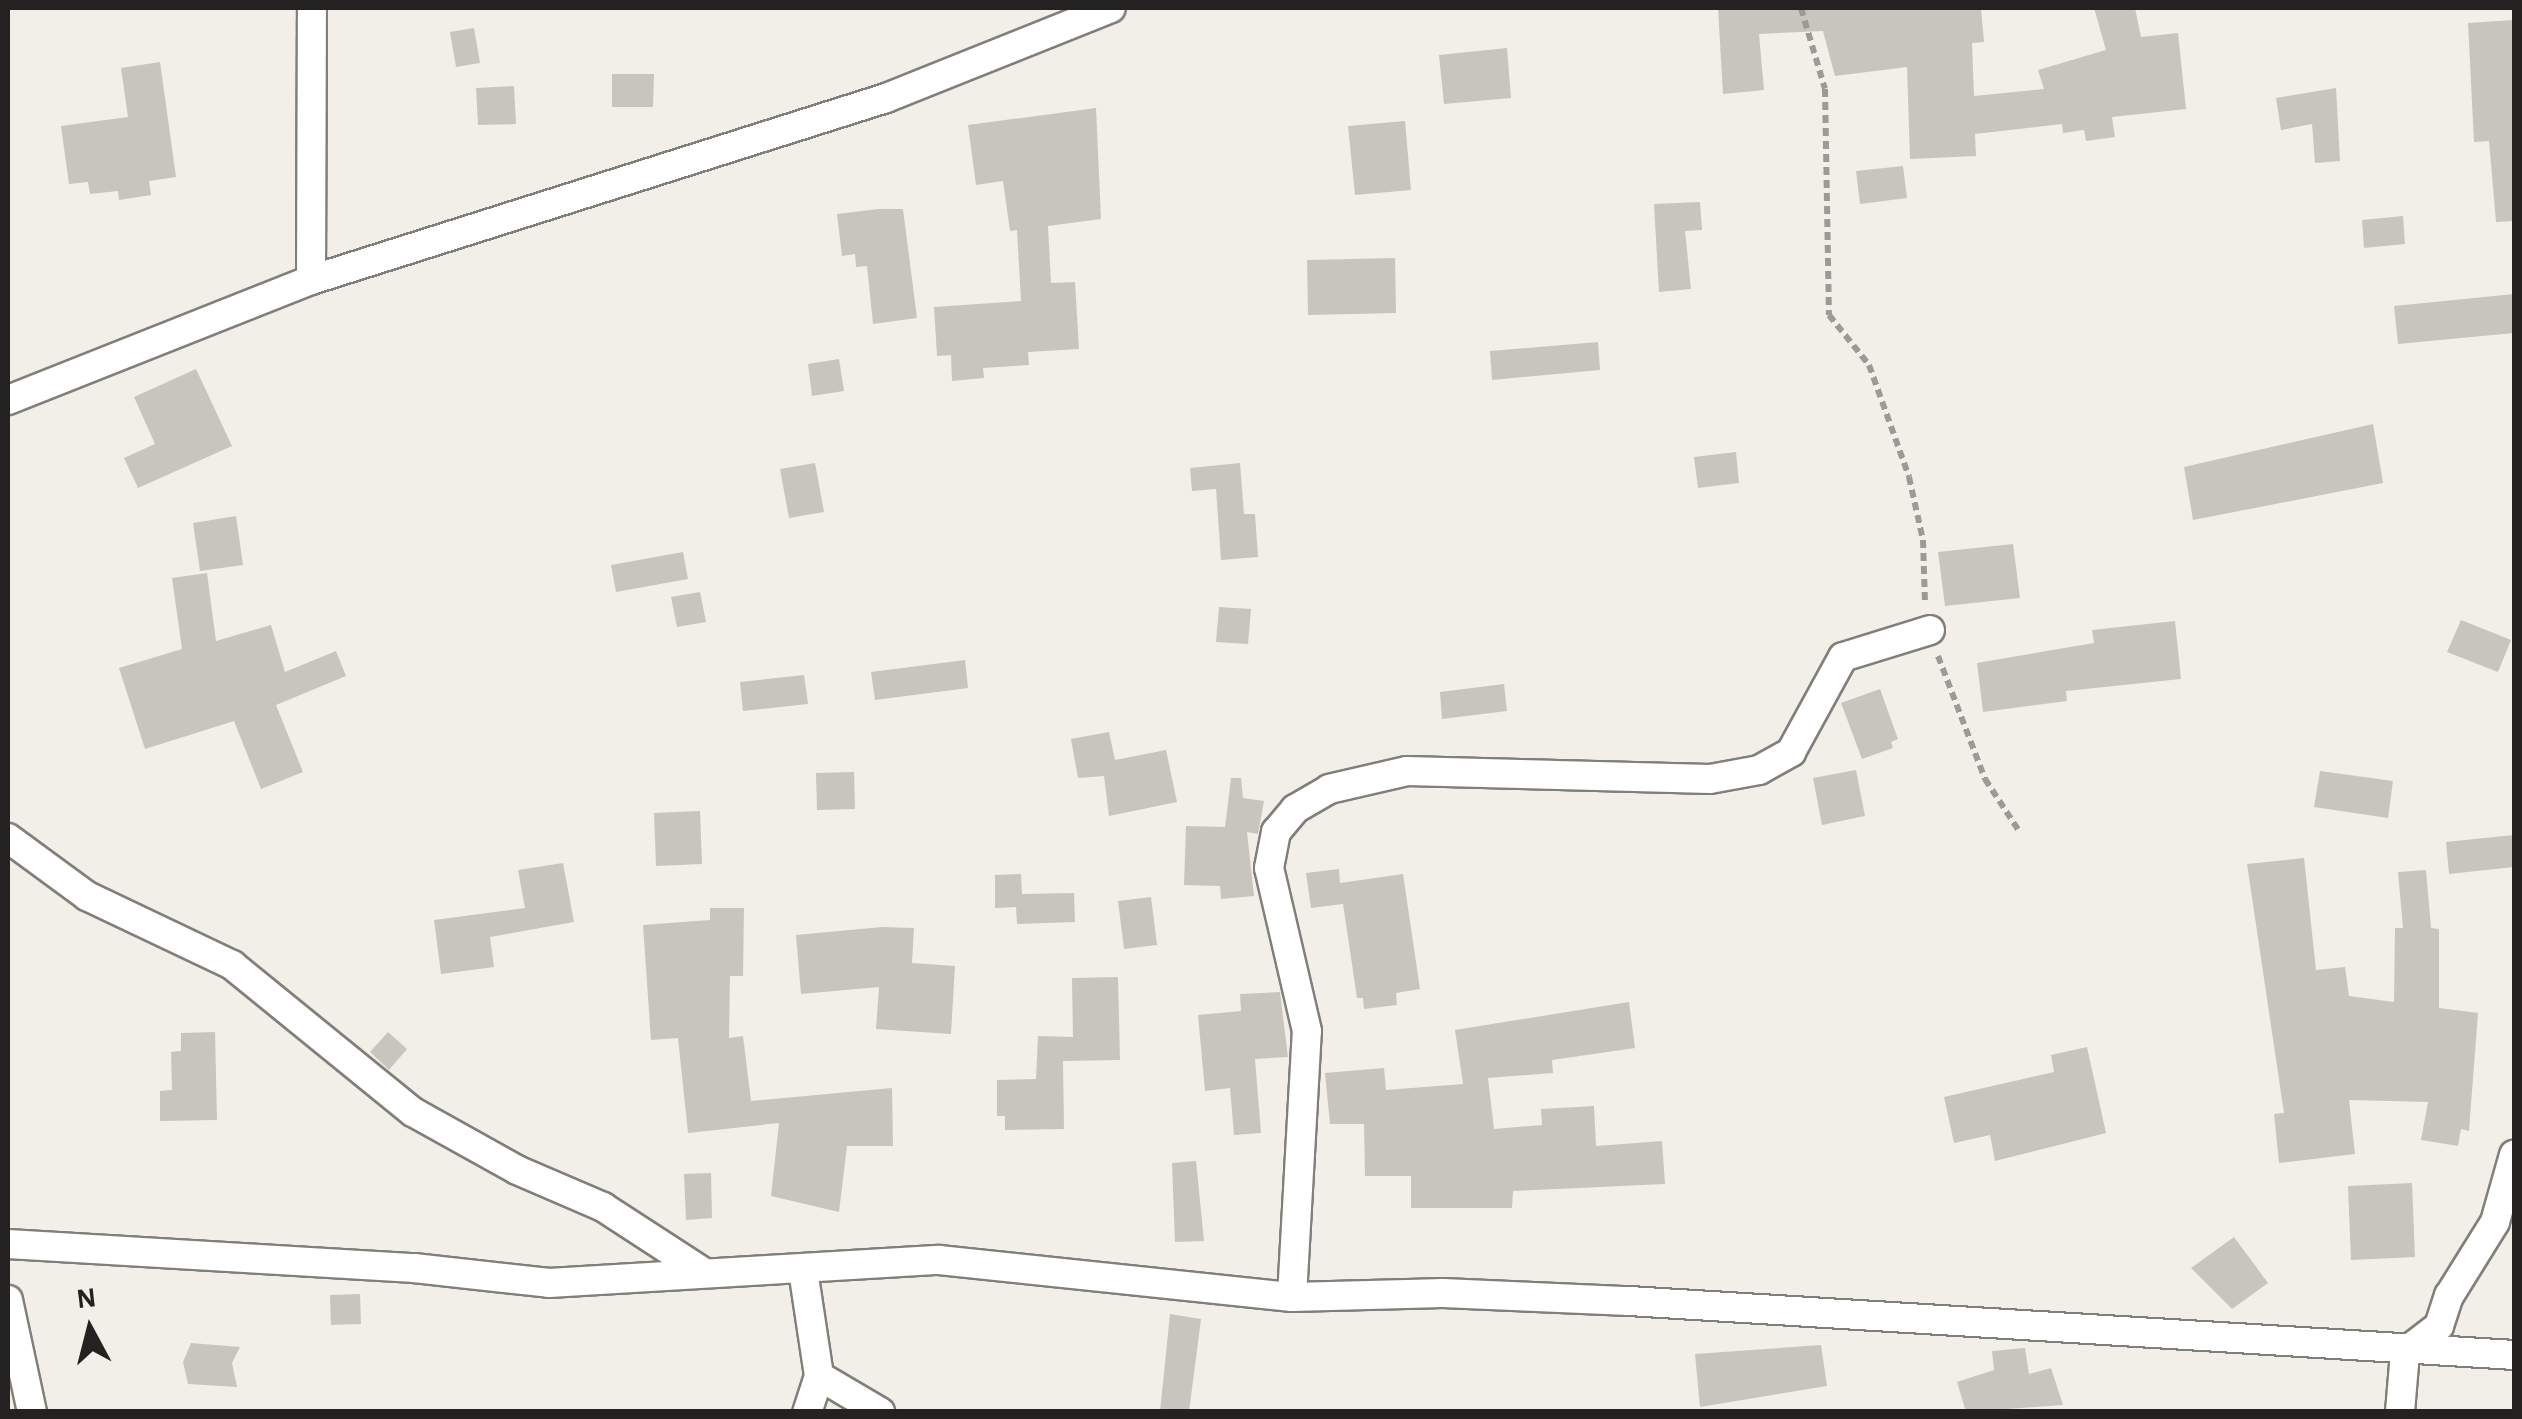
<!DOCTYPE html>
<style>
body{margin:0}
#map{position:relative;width:2522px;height:1419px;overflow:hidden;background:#f1efe8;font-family:"Alegreya Sans",sans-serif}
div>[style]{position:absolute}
.building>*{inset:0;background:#c8c5bf}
.path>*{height:6px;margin-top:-3px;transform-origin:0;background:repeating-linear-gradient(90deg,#9c9a95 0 8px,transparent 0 13px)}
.roads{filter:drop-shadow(2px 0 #817f79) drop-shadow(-2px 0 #817f79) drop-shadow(0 2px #817f79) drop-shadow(0 -2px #817f79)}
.street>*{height:28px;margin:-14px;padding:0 14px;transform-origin:14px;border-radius:14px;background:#fff}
span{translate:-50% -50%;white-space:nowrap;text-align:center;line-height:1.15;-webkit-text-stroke:8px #f1efe8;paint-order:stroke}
.frame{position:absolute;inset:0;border:10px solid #232220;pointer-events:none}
.north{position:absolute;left:40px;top:1279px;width:100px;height:100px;-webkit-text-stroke:8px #f1efe8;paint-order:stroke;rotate:353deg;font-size:28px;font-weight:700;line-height:40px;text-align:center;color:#232220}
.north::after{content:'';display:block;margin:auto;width:35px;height:45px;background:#232220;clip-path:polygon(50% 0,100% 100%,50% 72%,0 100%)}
</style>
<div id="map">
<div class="building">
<div style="clip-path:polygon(1718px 8px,1981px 8px,1984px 42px,1972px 43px,1974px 96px,2044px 89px,2038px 70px,2106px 50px,2094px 8px,2135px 8px,2141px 37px,2178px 33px,2186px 109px,2112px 117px,2115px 137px,2086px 141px,2084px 130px,2063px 133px,2062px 124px,1975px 134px,1976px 156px,1910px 159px,1907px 67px,1835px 76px,1823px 31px,1759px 34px,1764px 90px,1723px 94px)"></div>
<div style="clip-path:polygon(2514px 20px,2514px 221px,2496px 222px,2489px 141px,2474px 142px,2468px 23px)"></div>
<div style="clip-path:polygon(474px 28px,480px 63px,456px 67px,450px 32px)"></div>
<div style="clip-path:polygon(1507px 48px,1511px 98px,1444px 104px,1439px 55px)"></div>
<div style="clip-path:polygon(160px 62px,176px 177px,149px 181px,151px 195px,119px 200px,118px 191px,90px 194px,88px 182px,69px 184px,61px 126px,128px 117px,121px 68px)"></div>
<div style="clip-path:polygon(612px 74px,654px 74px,653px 107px,612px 107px)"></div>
<div style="clip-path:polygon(514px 86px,516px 124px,478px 125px,476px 88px)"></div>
<div style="clip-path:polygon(2336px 88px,2340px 161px,2315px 163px,2312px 124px,2281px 130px,2276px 98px)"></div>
<div style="clip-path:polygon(1096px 108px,1101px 219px,1048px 226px,1051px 283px,1075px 282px,1079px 349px,1028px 352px,1029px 365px,983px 368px,984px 378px,952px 381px,951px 355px,937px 356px,934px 307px,1021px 301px,1017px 230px,1010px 231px,1003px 181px,976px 185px,968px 125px)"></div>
<div style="clip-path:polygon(1405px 121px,1411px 190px,1355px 195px,1348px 126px)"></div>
<div style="clip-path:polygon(1903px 166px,1907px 198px,1860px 204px,1856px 171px)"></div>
<div style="clip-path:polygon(1700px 202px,1702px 230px,1685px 231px,1691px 289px,1659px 292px,1654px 204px)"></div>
<div style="clip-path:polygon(878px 209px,903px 209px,917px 318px,873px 324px,867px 266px,856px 267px,855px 254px,842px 256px,837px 214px)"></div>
<div style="clip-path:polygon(2403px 216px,2405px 244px,2364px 248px,2362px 220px)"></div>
<div style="clip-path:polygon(1395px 258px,1396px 313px,1308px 315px,1307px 260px)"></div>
<div style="clip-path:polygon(2514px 294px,2514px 333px,2398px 344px,2394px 306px)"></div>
<div style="clip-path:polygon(1598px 342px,1600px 370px,1492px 380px,1490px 351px)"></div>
<div style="clip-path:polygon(839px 359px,844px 391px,812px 396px,808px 364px)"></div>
<div style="clip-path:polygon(196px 369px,232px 446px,138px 488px,124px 458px,155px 444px,134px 397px)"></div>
<div style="clip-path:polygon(2373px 424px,2383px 483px,2193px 520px,2184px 467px)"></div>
<div style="clip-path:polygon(1736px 452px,1739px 483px,1698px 488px,1694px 457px)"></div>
<div style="clip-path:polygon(815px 463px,824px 512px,789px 518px,780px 469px)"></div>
<div style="clip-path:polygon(1240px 463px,1244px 514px,1255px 514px,1258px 557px,1221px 560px,1216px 489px,1192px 491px,1190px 468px)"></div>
<div style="clip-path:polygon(236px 516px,243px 565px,200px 571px,193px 523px)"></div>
<div style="clip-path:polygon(2013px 544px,2020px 598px,1945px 606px,1938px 552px)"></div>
<div style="clip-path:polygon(683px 552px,688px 579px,616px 592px,611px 565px)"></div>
<div style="clip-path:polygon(207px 573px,216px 641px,271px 625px,285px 672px,336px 651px,346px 676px,276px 705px,303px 772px,261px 789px,234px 721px,145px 749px,119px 668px,182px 649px,172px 578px)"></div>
<div style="clip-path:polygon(700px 592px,706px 622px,677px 627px,671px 597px)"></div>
<div style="clip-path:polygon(1219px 607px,1251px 609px,1248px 644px,1216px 642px)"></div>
<div style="clip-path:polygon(2461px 620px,2511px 640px,2498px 672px,2447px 652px)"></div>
<div style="clip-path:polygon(2175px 621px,2181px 679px,2066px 691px,2067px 701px,1983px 712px,1977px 663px,2094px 643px,2092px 630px)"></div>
<div style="clip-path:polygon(965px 660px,968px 688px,875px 700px,871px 672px)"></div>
<div style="clip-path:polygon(804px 675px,808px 704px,743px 711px,740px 682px)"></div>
<div style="clip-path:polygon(1504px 684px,1507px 711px,1442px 719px,1440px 692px)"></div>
<div style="clip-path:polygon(1880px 689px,1898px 739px,1891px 742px,1893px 748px,1862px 759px,1841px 703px)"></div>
<div style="clip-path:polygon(1109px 732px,1115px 760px,1166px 750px,1177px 802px,1109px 816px,1104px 776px,1078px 778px,1071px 739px)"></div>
<div style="clip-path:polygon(1856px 770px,1865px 816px,1822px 825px,1813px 778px)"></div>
<div style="clip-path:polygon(2320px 771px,2393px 781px,2388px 818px,2314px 807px)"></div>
<div style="clip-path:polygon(854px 772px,855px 809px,817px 810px,816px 773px)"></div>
<div style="clip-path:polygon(1231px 778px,1241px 778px,1243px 798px,1264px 801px,1258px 834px,1247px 832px,1254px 896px,1221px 899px,1220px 886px,1184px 885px,1186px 826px,1225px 827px)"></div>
<div style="clip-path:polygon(700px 811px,702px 864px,656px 866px,654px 813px)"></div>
<div style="clip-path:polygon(2514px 835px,2514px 867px,2449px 874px,2446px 842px)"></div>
<div style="clip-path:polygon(2304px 858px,2316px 970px,2345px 967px,2349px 996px,2394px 1002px,2395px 928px,2403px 928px,2398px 872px,2426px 870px,2431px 928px,2439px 929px,2439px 1008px,2478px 1013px,2469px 1131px,2461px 1129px,2458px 1146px,2421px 1140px,2428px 1102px,2349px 1100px,2355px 1154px,2279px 1163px,2274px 1114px,2284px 1113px,2247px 864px)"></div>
<div style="clip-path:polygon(563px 863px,574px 922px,490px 937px,494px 967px,441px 974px,434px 920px,525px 908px,518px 870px)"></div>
<div style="clip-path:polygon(1339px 869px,1340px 883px,1403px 874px,1420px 989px,1396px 993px,1397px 1005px,1364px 1009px,1363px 998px,1357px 998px,1343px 904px,1311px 908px,1306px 873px)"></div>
<div style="clip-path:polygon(1021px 874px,1022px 894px,1074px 893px,1075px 922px,1017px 924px,1016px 907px,995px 908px,995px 875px)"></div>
<div style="clip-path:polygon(1151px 897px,1157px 945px,1124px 949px,1118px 901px)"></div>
<div style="clip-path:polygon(710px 908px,744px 908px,743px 976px,730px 976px,729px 1038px,743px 1036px,751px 1101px,892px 1088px,893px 1146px,847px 1146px,839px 1212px,771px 1196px,779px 1123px,688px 1133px,678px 1038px,651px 1040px,643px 925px,710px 920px)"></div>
<div style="clip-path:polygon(882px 927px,914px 928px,912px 963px,955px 966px,951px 1034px,876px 1029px,879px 987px,801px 994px,796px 935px)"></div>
<div style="clip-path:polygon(1118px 977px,1120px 1060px,1063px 1061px,1064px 1129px,1005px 1130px,1005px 1116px,997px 1116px,997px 1080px,1036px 1079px,1038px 1036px,1073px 1037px,1072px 978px)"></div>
<div style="clip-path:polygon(1280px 992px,1288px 1057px,1255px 1059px,1261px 1133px,1234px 1135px,1230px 1088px,1205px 1091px,1198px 1015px,1241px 1011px,1240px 994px)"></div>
<div style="clip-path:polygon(1629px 1002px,1635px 1048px,1552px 1060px,1553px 1073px,1488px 1078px,1494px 1129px,1542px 1125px,1541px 1109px,1594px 1106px,1596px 1146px,1662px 1141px,1665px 1184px,1513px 1191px,1512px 1208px,1411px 1208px,1411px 1176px,1365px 1176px,1364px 1124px,1330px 1124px,1325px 1073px,1384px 1068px,1386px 1090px,1463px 1084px,1455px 1030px)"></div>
<div style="clip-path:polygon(215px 1032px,217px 1120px,160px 1121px,160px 1091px,172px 1090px,171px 1052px,181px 1051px,181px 1033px)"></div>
<div style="clip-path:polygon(388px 1032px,407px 1049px,389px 1070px,370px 1052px)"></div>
<div style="clip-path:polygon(2087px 1047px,2106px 1133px,1995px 1161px,1990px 1135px,1954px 1143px,1944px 1097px,2054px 1072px,2051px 1055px)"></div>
<div style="clip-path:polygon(1196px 1161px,1204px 1241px,1175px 1242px,1172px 1163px)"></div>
<div style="clip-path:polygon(711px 1173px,712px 1218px,686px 1220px,684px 1174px)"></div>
<div style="clip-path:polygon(2412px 1183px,2415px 1257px,2351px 1260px,2348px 1186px)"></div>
<div style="clip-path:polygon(2234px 1237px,2268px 1283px,2232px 1309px,2191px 1268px)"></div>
<div style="clip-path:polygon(360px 1294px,361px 1324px,331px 1325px,330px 1295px)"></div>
<div style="clip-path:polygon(1170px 1314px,1201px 1319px,1189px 1412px,1160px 1412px)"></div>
<div style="clip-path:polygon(191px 1343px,240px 1347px,232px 1363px,237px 1387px,188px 1384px,183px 1362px)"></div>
<div style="clip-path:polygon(1821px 1345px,1827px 1386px,1700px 1407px,1695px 1354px)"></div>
<div style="clip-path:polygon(2025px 1348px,2029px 1374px,2051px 1368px,2063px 1405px,1966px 1412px,1957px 1382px,1994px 1370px,1992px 1351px)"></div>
</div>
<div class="path">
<div style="left:1801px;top:8px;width:84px;rotate:73.5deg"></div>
<div style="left:1825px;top:89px;width:226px;rotate:89deg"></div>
<div style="left:1829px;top:315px;width:64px;rotate:51.3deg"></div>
<div style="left:1869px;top:365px;width:119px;rotate:70.3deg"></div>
<div style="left:1909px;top:477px;width:65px;rotate:77.5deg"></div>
<div style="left:1923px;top:540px;width:65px;rotate:88.2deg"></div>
<div style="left:1938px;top:656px;width:132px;rotate:69.1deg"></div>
<div style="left:1985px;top:779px;width:62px;rotate:56.8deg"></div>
</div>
<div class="roads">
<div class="street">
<div style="left:311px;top:280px;width:272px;rotate:-89.8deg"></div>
<div style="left:8px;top:400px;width:326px;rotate:-21.6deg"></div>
<div style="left:311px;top:280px;width:603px;rotate:-17.56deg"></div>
<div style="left:886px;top:98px;width:242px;rotate:-21.8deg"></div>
<div style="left:8px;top:838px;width:98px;rotate:36.3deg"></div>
<div style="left:87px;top:896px;width:161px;rotate:25.4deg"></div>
<div style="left:232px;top:965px;width:233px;rotate:39.1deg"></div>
<div style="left:413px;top:1112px;width:119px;rotate:29.1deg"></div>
<div style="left:517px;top:1170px;width:94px;rotate:23.3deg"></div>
<div style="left:603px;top:1207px;width:119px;rotate:33deg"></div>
<div style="left:8px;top:1244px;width:407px;rotate:3.4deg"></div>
<div style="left:414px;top:1268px;width:136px;rotate:6.3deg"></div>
<div style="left:549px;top:1283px;width:391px;rotate:-3.4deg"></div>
<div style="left:939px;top:1260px;width:355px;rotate:6deg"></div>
<div style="left:1292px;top:1297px;width:151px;rotate:-1.5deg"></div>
<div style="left:1443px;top:1293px;width:186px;rotate:2.5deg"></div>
<div style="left:1629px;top:1301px;width:887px;rotate:3.49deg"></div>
<div style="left:803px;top:1270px;width:107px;rotate:81.4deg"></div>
<div style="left:819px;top:1376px;width:38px;rotate:108deg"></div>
<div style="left:1292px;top:1297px;width:266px;rotate:-86.8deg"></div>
<div style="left:1307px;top:1031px;width:167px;rotate:-103.1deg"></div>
<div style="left:1269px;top:868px;width:37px;rotate:-79deg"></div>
<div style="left:1276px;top:832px;width:30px;rotate:-50deg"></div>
<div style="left:1295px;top:809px;width:39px;rotate:-30deg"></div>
<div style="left:1329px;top:789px;width:80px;rotate:-13deg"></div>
<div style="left:1407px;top:771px;width:303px;rotate:1.5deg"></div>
<div style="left:1710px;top:779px;width:50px;rotate:-10.4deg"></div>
<div style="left:1759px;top:770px;width:37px;rotate:-29deg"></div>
<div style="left:1791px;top:752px;width:108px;rotate:-61.3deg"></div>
<div style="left:1843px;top:657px;width:91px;rotate:-17.2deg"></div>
<div style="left:8px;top:1300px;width:115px;rotate:77.9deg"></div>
<div style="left:819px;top:1376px;width:71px;rotate:30.5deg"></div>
<div style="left:2400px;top:1412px;width:60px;rotate:-85.2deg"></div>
<div style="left:2405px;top:1352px;width:43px;rotate:-37.4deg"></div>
<div style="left:2439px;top:1326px;width:32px;rotate:-72deg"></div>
<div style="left:2449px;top:1296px;width:87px;rotate:-58.1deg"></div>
<div style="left:2495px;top:1222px;width:70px;rotate:-74.2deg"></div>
</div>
</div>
<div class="frame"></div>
<div class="north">N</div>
</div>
